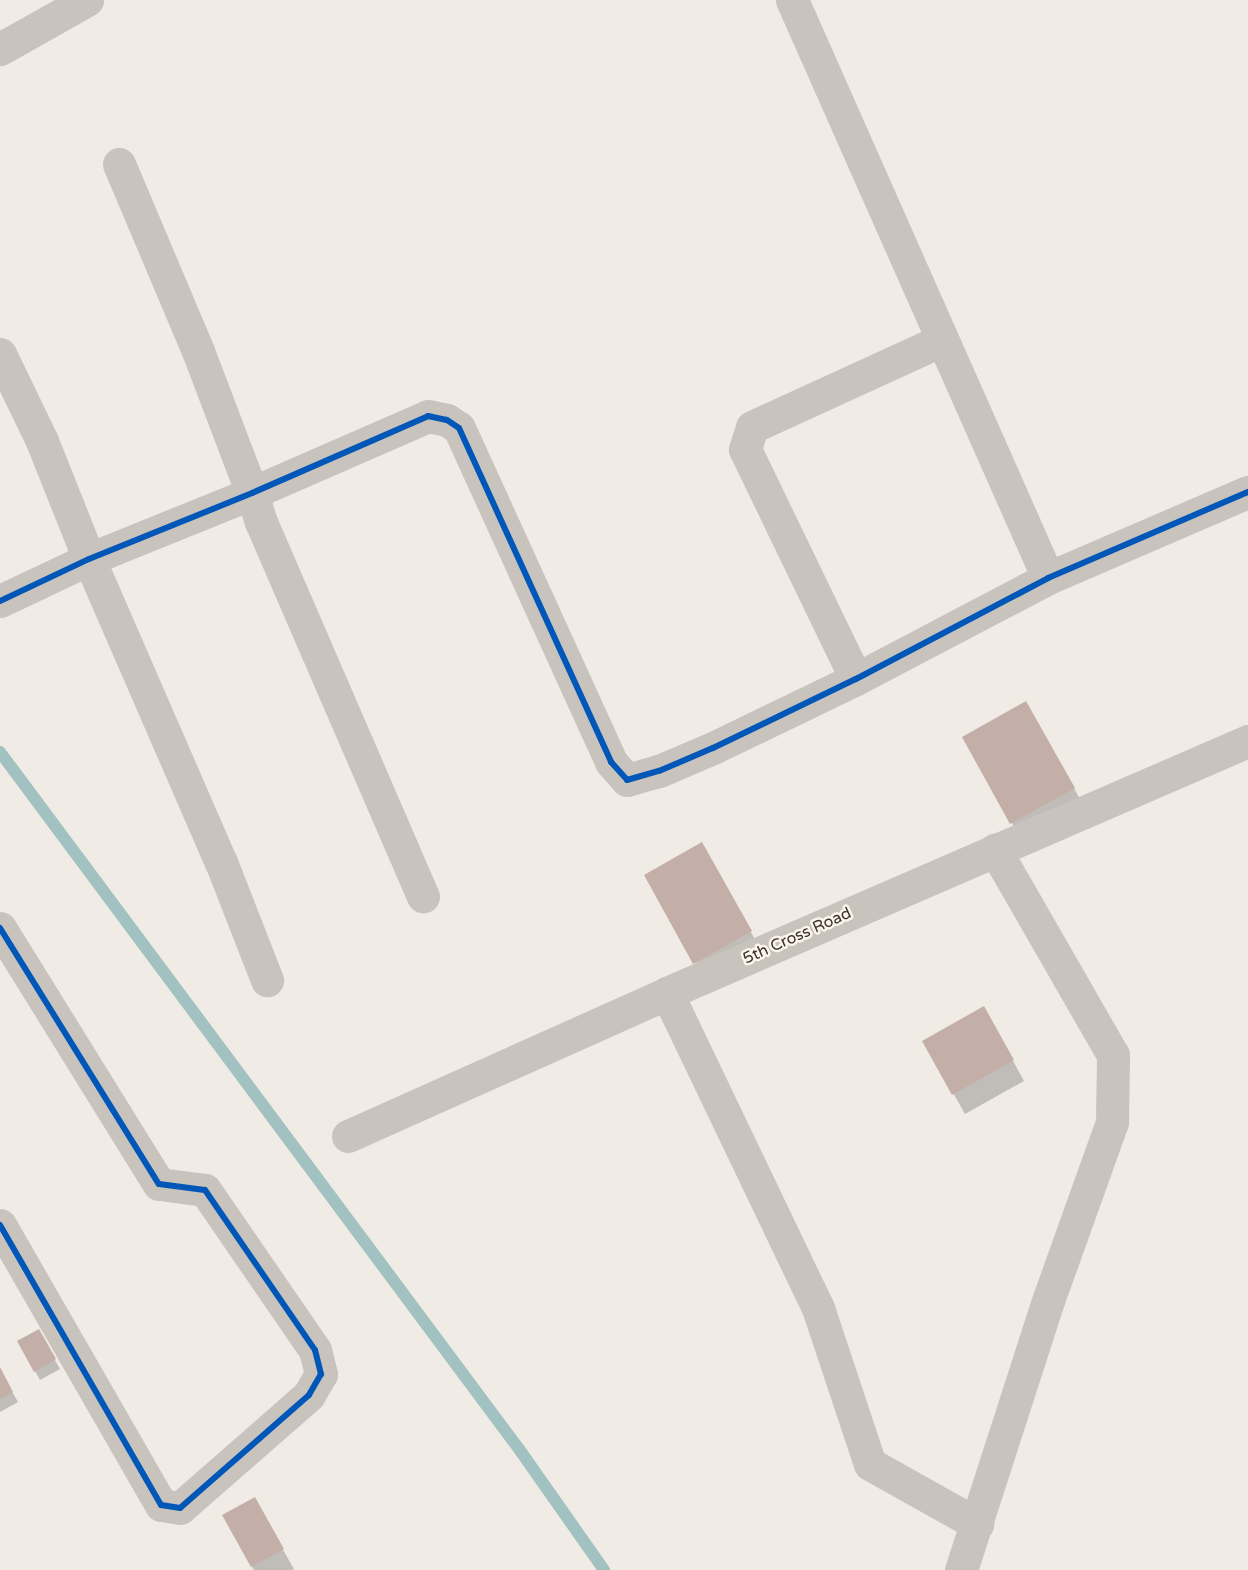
<!DOCTYPE html>
<style>
body{margin:0}
#map{position:relative;width:1248px;height:1570px;overflow:hidden;background:#f0ebe5;font-family:"Varela Round",sans-serif}
div>[style]{position:absolute}
.shadow>*{inset:0;background:#0003}
.stream>*{height:12px;margin:-6px;padding:0 6px;transform-origin:6px;border-radius:6px;background:#a1c2c1}
.building>*{inset:0;background:#c3afa7}
.minor>*{height:33px;margin:-16.5px;padding:0 16.5px;transform-origin:16.5px;border-radius:16.5px;background:#c9c3be}
.cycleway>*{height:6px;margin:-3px;padding:0 3px;transform-origin:3px;border-radius:3px;background:#0057b8}
span{translate:-50% -50%;white-space:nowrap;text-align:center;line-height:1.15;-webkit-text-stroke:5px #fbf5ee;paint-order:stroke}
.street-label{font-size:16px;color:#3b302b}
</style>
<div id="map">
<div class="shadow">
<div style="clip-path:polygon(1037px 722px,1085px 808px,1023px 843px,964px 737px)"></div>
<div style="clip-path:polygon(713px 864px,762px 952px,694px 963px)"></div>
<div style="clip-path:polygon(984px 1008px,1024px 1081px,965px 1114px,924px 1041px)"></div>
<div style="clip-path:polygon(38px 1331px,60px 1369px,40px 1380px,19px 1342px)"></div>
<div style="clip-path:polygon(0 1370px,18px 1402px,0 1412px)"></div>
<div style="clip-path:polygon(254px 1499px,294px 1569px,292px 1570px,254px 1570px,224px 1515px)"></div>
</div>
<div class="stream">
<div style="left:0;top:752px;width:869px;rotate:53.33deg"></div>
<div style="left:519px;top:1449px;width:148px;rotate:54.9deg"></div>
</div>
<div class="building">
<div style="clip-path:polygon(1026px 701px,1075px 788px,1010px 824px,962px 737px)"></div>
<div style="clip-path:polygon(702px 842px,752px 931px,693px 964px,644px 875px)"></div>
<div style="clip-path:polygon(984px 1006px,1014px 1060px,952px 1095px,922px 1041px)"></div>
<div style="clip-path:polygon(39px 1329px,56px 1359px,34px 1372px,17px 1341px)"></div>
<div style="clip-path:polygon(0 1367px,13px 1392px,0 1399px)"></div>
<div style="clip-path:polygon(255px 1497px,284px 1549px,251px 1567px,222px 1515px)"></div>
</div>
<div class="minor">
<div style="left:792px;top:0;width:632px;rotate:66.11deg"></div>
<div style="left:0;top:49px;width:100px;rotate:-29.4deg"></div>
<div style="left:119px;top:164px;width:203px;rotate:67.1deg"></div>
<div style="left:198px;top:351px;width:152px;rotate:69.2deg"></div>
<div style="left:252px;top:493px;width:30px;rotate:73deg"></div>
<div style="left:261px;top:522px;width:408px;rotate:66.6deg"></div>
<div style="left:0;top:354px;width:97px;rotate:64.2deg"></div>
<div style="left:42px;top:441px;width:127px;rotate:68.3deg"></div>
<div style="left:89px;top:559px;width:331px;rotate:66.5deg"></div>
<div style="left:221px;top:862px;width:127px;rotate:68.7deg"></div>
<div style="left:0;top:601px;width:98px;rotate:-25.3deg"></div>
<div style="left:89px;top:559px;width:176px;rotate:-22deg"></div>
<div style="left:252px;top:493px;width:192px;rotate:-23.6deg"></div>
<div style="left:428px;top:416px;width:19px;rotate:12deg"></div>
<div style="left:447px;top:420px;width:14px;rotate:34deg"></div>
<div style="left:459px;top:428px;width:367px;rotate:65.5deg"></div>
<div style="left:611px;top:762px;width:24px;rotate:48deg"></div>
<div style="left:627px;top:780px;width:33px;rotate:-16deg"></div>
<div style="left:659px;top:771px;width:59px;rotate:-23.1deg"></div>
<div style="left:713px;top:748px;width:159px;rotate:-25.8deg"></div>
<div style="left:856px;top:679px;width:217px;rotate:-27.7deg"></div>
<div style="left:1048px;top:578px;width:218px;rotate:-23.3deg"></div>
<div style="left:856px;top:679px;width:255px;rotate:-115.8deg"></div>
<div style="left:745px;top:449px;width:23px;rotate:-72deg"></div>
<div style="left:752px;top:427px;width:209px;rotate:-24.6deg"></div>
<div style="left:0;top:928px;width:301px;rotate:58.2deg"></div>
<div style="left:159px;top:1184px;width:46px;rotate:7.4deg"></div>
<div style="left:205px;top:1190px;width:194px;rotate:55.5deg"></div>
<div style="left:315px;top:1350px;width:25px;rotate:76deg"></div>
<div style="left:321px;top:1374px;width:24px;rotate:120deg"></div>
<div style="left:309px;top:1395px;width:171px;rotate:138.8deg"></div>
<div style="left:180px;top:1508px;width:19px;rotate:-171deg"></div>
<div style="left:161px;top:1505px;width:323px;rotate:-119.9deg"></div>
<div style="left:667px;top:993px;width:349px;rotate:64.4deg"></div>
<div style="left:818px;top:1308px;width:164px;rotate:71.6deg"></div>
<div style="left:870px;top:1464px;width:123px;rotate:29.3deg"></div>
<div style="left:348px;top:1136px;width:350px;rotate:-24.1deg"></div>
<div style="left:667px;top:993px;width:633px;rotate:-23.45deg"></div>
<div style="left:961px;top:1570px;width:286px;rotate:-72.1deg"></div>
<div style="left:1049px;top:1298px;width:187px;rotate:-70.3deg"></div>
<div style="left:1112px;top:1122px;width:67px;rotate:-89.1deg"></div>
<div style="left:1113px;top:1055px;width:237px;rotate:-119.9deg"></div>
</div>
<div class="cycleway">
<div style="left:0;top:601px;width:98px;rotate:-25.3deg"></div>
<div style="left:89px;top:559px;width:176px;rotate:-22deg"></div>
<div style="left:252px;top:493px;width:192px;rotate:-23.6deg"></div>
<div style="left:428px;top:416px;width:19px;rotate:12deg"></div>
<div style="left:447px;top:420px;width:14px;rotate:34deg"></div>
<div style="left:459px;top:428px;width:367px;rotate:65.5deg"></div>
<div style="left:611px;top:762px;width:24px;rotate:48deg"></div>
<div style="left:627px;top:780px;width:33px;rotate:-16deg"></div>
<div style="left:659px;top:771px;width:59px;rotate:-23.1deg"></div>
<div style="left:713px;top:748px;width:159px;rotate:-25.8deg"></div>
<div style="left:856px;top:679px;width:217px;rotate:-27.7deg"></div>
<div style="left:1048px;top:578px;width:218px;rotate:-23.3deg"></div>
<div style="left:0;top:928px;width:301px;rotate:58.2deg"></div>
<div style="left:159px;top:1184px;width:46px;rotate:7.4deg"></div>
<div style="left:205px;top:1190px;width:194px;rotate:55.5deg"></div>
<div style="left:315px;top:1350px;width:25px;rotate:76deg"></div>
<div style="left:321px;top:1374px;width:24px;rotate:120deg"></div>
<div style="left:309px;top:1395px;width:171px;rotate:138.8deg"></div>
<div style="left:180px;top:1508px;width:19px;rotate:-171deg"></div>
<div style="left:161px;top:1505px;width:323px;rotate:-119.9deg"></div>
</div>
<div class="street-label">
<span style="left:797px;top:936px;rotate:-24deg">5th Cross Road</span>
</div>
</div>
